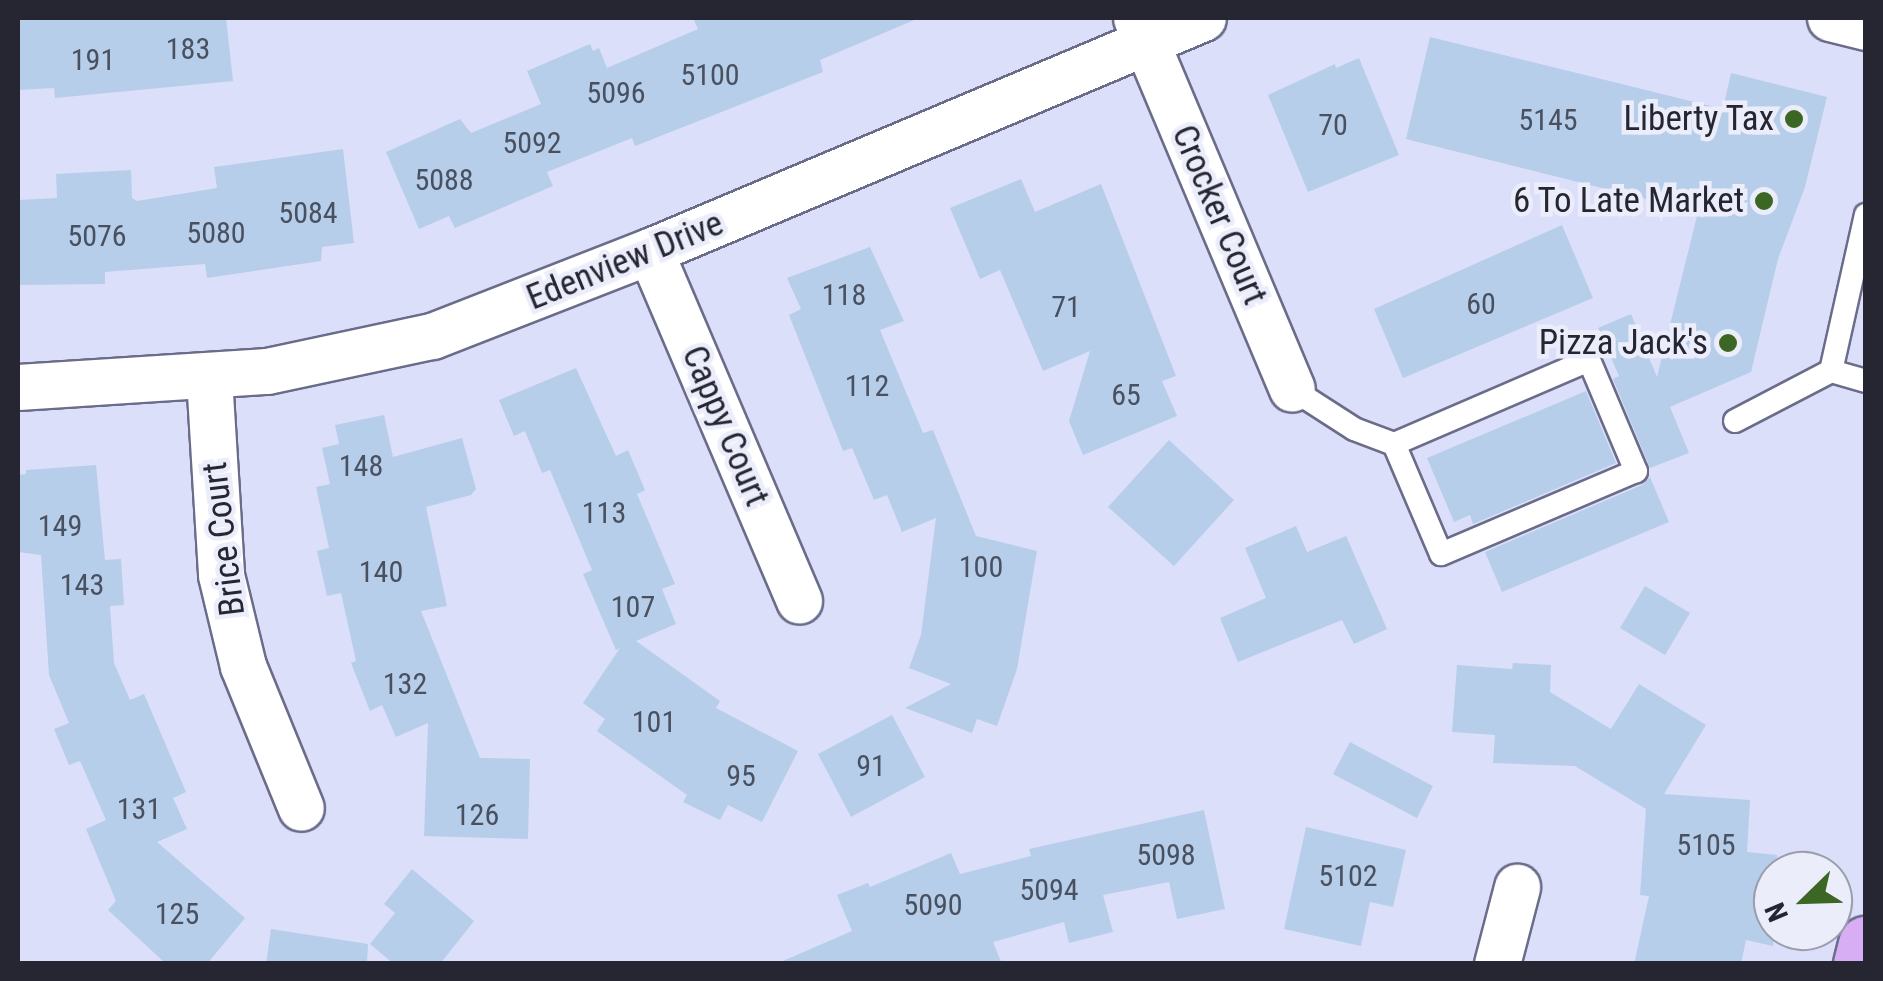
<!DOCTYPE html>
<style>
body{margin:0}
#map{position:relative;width:1883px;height:981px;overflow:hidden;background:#dcdff9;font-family:"Roboto Condensed",sans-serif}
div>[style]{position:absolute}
.building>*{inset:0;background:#b6cee9}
.roads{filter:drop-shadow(2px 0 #6a6c8a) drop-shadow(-2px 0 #6a6c8a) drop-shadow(0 2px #6a6c8a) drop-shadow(0 -2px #6a6c8a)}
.lane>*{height:22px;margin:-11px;padding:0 11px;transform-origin:11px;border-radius:11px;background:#fff}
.street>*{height:45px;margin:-22.5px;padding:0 22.5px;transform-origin:22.5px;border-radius:22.5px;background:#fff}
.primary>*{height:55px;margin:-27.5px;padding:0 27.5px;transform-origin:27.5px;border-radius:27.5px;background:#d7adf3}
.dots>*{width:28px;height:28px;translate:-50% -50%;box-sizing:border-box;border:5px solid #ecedfb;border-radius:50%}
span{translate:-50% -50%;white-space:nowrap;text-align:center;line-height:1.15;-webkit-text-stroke:9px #ecedfb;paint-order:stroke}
.number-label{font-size:30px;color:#495060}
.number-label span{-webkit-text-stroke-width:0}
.poi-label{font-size:35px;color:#252632}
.right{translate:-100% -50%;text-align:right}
.street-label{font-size:35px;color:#252632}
.frame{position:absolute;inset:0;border:20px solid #252632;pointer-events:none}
.north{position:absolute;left:1753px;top:851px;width:100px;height:100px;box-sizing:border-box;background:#ecedfb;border:2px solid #9c9dab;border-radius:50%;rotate:247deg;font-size:28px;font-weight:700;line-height:40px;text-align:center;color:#252632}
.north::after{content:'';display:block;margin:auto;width:35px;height:45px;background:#3b6624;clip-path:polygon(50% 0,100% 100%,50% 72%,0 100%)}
</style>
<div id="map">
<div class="building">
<div style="clip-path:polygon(18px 18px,226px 18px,233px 81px,55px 98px,54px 88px,18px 90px)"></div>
<div style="clip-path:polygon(693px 18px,919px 18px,820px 60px,823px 72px,635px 146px,632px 138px,547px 172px,553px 186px,455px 228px,449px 216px,419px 229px,386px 152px,460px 119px,471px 133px,541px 104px,527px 71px,590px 44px,593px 51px,599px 48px,607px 68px,698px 29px)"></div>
<div style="clip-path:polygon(1430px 37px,1723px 109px,1731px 73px,1827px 97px,1805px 187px,1778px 259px,1751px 372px,1670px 407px,1689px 453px,1650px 468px,1613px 379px,1619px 376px,1598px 328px,1631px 314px,1657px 377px,1698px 212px,1406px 139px)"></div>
<div style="clip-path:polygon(1359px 58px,1399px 155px,1308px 192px,1268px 95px,1335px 64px,1336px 68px)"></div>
<div style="clip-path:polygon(343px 149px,354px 243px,322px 247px,321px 261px,207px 278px,205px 264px,105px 272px,105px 284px,18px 285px,18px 200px,57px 198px,56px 174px,131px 170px,132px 198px,137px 201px,217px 188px,214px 167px)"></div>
<div style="clip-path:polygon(1021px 179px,1035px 212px,1101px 184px,1176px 376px,1162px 381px,1177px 416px,1083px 455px,1069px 421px,1090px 351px,1043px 371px,1000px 270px,980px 279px,950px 208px)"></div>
<div style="clip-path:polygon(1562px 225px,1593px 298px,1403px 378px,1374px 309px)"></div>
<div style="clip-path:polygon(870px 247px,904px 321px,880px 330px,923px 433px,933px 430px,976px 536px,1037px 551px,1017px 669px,997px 726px,977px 719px,972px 733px,905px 708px,951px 684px,909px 668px,921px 635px,936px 518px,902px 532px,887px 495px,874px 500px,852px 448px,843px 451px,789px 315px,801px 309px,787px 278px)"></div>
<div style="clip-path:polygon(576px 368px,616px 456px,628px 450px,645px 490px,637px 494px,675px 584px,662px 589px,676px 624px,636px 641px,720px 701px,716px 708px,798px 751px,762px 822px,728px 805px,720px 820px,683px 802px,687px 795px,597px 731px,605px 719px,583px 703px,620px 648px,616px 650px,583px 574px,592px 570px,550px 470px,542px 473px,525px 431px,514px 436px,499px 400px)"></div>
<div style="clip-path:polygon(1586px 391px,1616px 463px,1473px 524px,1470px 515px,1454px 522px,1427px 458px)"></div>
<div style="clip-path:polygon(384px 415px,393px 457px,462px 438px,476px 489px,471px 495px,426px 507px,447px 606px,421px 611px,480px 758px,530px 759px,528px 839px,424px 836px,428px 723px,396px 737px,382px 705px,370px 711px,351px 663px,356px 661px,341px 593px,327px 596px,317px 551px,329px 548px,316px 487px,330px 484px,322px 448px,339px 444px,335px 425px)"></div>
<div style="clip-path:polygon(1169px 440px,1234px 500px,1174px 566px,1108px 507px)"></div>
<div style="clip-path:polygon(96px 465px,105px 560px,121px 559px,124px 605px,110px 606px,114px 663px,130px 700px,144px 694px,186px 792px,173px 798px,187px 829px,157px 842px,245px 918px,207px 964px,166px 964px,108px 910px,116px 901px,86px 829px,106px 820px,80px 761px,69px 765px,54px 729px,69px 723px,49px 675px,41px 555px,18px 552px,18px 475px,26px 474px,26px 470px)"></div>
<div style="clip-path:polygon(1650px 477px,1669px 522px,1502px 592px,1485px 552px,1642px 485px)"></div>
<div style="clip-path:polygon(1296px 526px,1307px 552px,1346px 536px,1387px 629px,1354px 644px,1342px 620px,1238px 662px,1220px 618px,1266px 598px,1245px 548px)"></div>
<div style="clip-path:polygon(1645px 586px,1690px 613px,1665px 655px,1620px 628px)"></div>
<div style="clip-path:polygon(1513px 663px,1551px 665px,1550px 692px,1611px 729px,1639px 684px,1706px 725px,1664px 794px,1750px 800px,1747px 852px,1777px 855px,1773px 946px,1746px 940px,1741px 964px,1634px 964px,1649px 896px,1640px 895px,1646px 809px,1575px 766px,1493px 763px,1495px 735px,1452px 732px,1457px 665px,1512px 669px)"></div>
<div style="clip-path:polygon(892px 715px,925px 777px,851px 817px,818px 754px)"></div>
<div style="clip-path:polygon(1350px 742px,1433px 786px,1417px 818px,1333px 774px)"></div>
<div style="clip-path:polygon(1204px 810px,1225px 909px,1177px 919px,1169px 882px,1103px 895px,1113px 932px,1069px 943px,1064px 922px,993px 942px,1002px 964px,776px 964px,852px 931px,837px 895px,868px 883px,870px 887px,951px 853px,960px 874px,1031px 856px,1029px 849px)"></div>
<div style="clip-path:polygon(1306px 827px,1406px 850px,1393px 907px,1370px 902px,1361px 946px,1284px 929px)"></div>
<div style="clip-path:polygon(412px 869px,474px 921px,440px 964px,394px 964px,370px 944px,395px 913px,384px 904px)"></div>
<div style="clip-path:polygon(271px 929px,368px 944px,367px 964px,266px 964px)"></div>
</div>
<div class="roads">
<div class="lane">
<div style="left:1831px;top:371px;width:160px;rotate:-77.4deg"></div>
<div style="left:1292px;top:389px;width:74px;rotate:32.8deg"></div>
<div style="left:1354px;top:429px;width:43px;rotate:20.6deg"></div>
<div style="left:1394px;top:444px;width:212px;rotate:-23.3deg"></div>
<div style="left:1589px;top:360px;width:121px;rotate:67.1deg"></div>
<div style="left:1636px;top:471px;width:212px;rotate:156.9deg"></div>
<div style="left:1441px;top:554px;width:120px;rotate:-113.1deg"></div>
<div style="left:1735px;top:421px;width:108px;rotate:-27.5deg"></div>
<div style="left:1831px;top:371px;width:36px;rotate:16deg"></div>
</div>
<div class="street">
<div style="left:1136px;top:18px;width:402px;rotate:67.2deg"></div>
<div style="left:1830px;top:18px;width:37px;rotate:14deg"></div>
<div style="left:650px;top:251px;width:380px;rotate:66.9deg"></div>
<div style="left:209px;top:377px;width:198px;rotate:86.5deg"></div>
<div style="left:221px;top:575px;width:94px;rotate:76.4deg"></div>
<div style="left:243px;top:666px;width:153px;rotate:67.8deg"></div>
<div style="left:18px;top:387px;width:250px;rotate:-3.7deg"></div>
<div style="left:267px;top:371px;width:169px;rotate:-12deg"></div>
<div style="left:432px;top:336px;width:234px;rotate:-21.3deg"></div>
<div style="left:650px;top:251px;width:600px;rotate:-22.85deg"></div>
<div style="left:1497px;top:964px;width:80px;rotate:-75.4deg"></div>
</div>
<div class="primary">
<div style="left:1861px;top:964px;width:21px;rotate:-76deg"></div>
</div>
</div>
<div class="dots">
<div style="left:1794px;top:119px;background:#3b6624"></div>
<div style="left:1764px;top:201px;background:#3b6624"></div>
<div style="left:1728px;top:343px;background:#3b6624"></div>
</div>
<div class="number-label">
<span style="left:188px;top:49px">183</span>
<span style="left:93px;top:60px">191</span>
<span style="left:710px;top:75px">5100</span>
<span style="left:616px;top:93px">5096</span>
<span style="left:1548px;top:120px">5145</span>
<span style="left:1333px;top:125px">70</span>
<span style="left:532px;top:143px">5092</span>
<span style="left:444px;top:180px">5088</span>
<span style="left:308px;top:213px">5084</span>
<span style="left:216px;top:233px">5080</span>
<span style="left:97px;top:236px">5076</span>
<span style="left:844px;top:295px">118</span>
<span style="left:1481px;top:304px">60</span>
<span style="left:1066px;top:307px">71</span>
<span style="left:867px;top:386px">112</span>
<span style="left:1126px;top:395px">65</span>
<span style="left:361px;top:466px">148</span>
<span style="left:604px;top:513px">113</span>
<span style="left:60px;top:526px">149</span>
<span style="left:981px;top:567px">100</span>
<span style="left:381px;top:572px">140</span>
<span style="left:82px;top:585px">143</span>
<span style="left:633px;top:607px">107</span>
<span style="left:405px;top:684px">132</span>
<span style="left:654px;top:722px">101</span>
<span style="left:871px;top:766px">91</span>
<span style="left:741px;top:776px">95</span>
<span style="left:139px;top:809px">131</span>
<span style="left:477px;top:815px">126</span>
<span style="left:1706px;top:845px">5105</span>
<span style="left:1166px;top:855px">5098</span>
<span style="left:1348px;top:876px">5102</span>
<span style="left:1049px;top:890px">5094</span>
<span style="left:933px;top:905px">5090</span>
<span style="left:177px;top:914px">125</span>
</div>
<div class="poi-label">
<span class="right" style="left:1774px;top:119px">Liberty Tax</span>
<span class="right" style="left:1744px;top:201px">6 To Late Market</span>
<span class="right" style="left:1708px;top:343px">Pizza Jack's</span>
</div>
<div class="street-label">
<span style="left:1219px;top:215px;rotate:67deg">Crocker Court</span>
<span style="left:625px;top:261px;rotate:-22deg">Edenview Drive</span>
<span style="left:725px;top:426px;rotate:67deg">Cappy Court</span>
<span style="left:224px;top:539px;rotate:-97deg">Brice Court</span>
</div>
<div class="frame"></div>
<div class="north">N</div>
</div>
